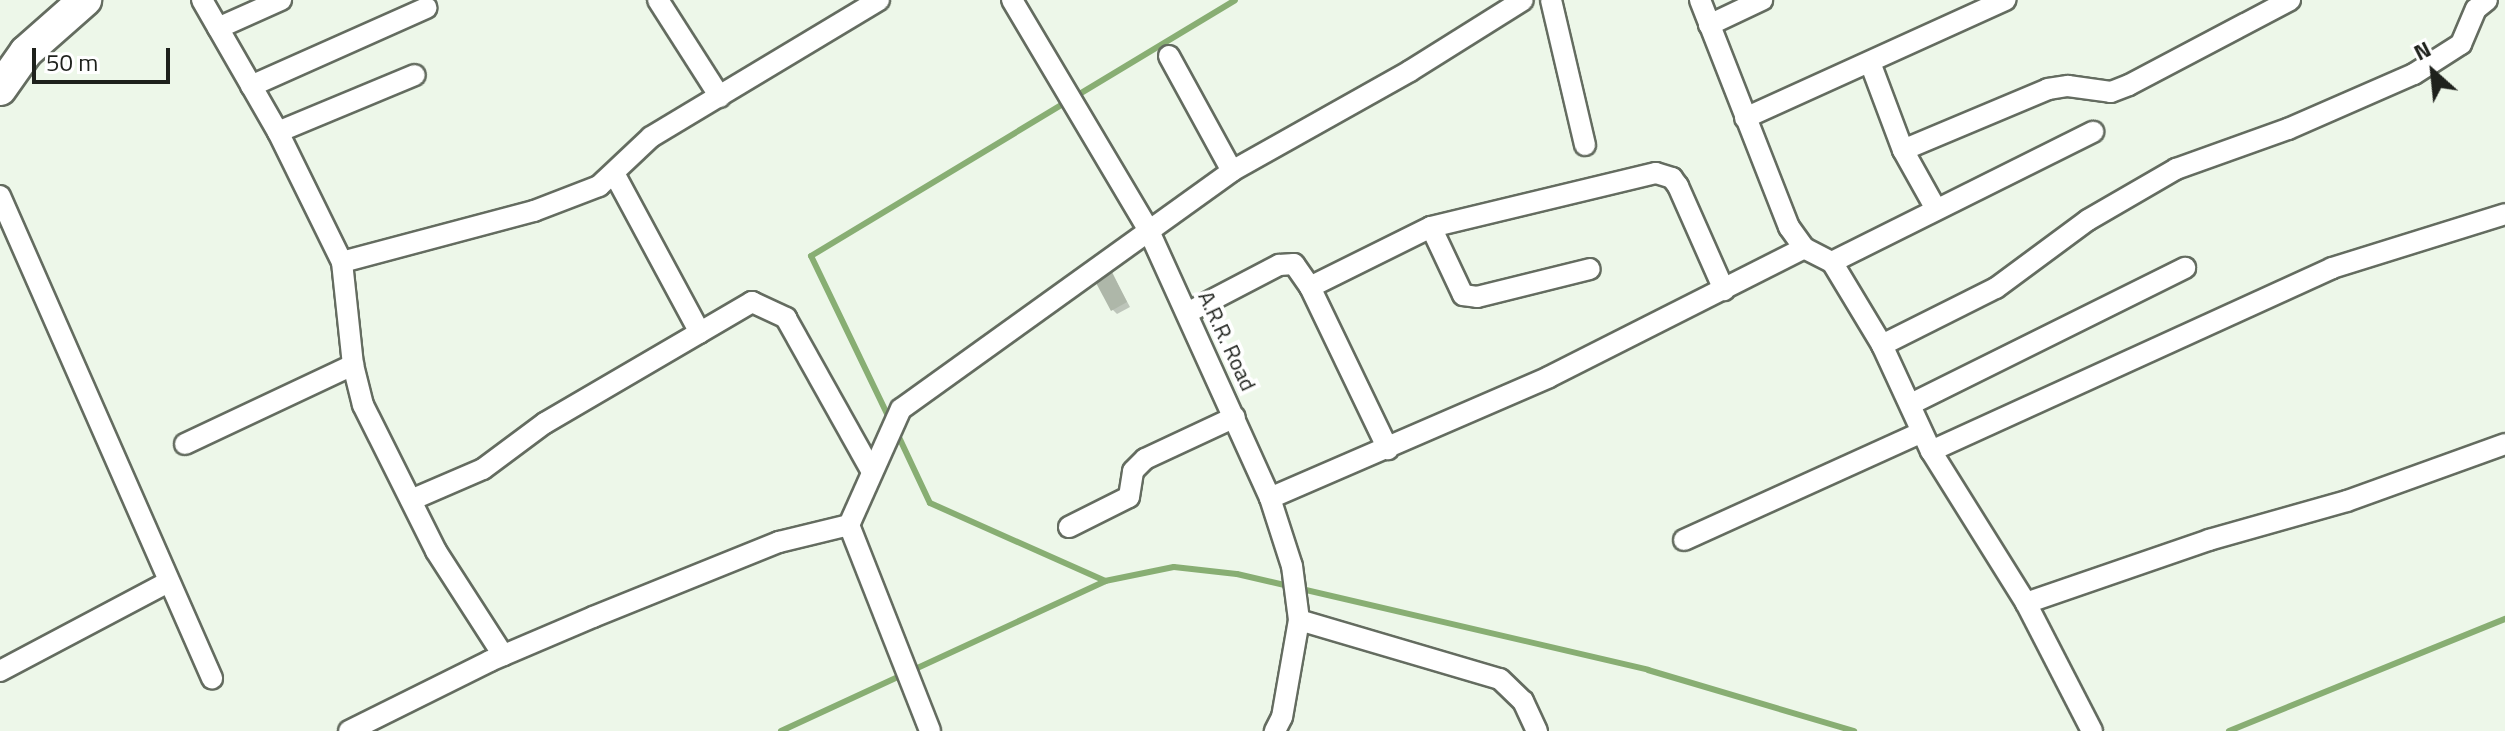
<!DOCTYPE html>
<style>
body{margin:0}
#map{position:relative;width:2505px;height:731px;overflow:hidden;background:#edf7e9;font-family:"Titillium Web",sans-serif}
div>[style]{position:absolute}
.shadow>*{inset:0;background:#0003}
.stream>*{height:6px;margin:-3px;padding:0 3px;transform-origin:3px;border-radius:3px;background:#88ae73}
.building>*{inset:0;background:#aeb7a9}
.roads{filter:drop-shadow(2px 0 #646c60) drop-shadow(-2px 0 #646c60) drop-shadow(0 2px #646c60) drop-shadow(0 -2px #646c60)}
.street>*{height:20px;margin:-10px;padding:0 10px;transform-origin:10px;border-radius:10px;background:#fff}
.primary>*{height:32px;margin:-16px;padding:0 16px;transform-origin:16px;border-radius:16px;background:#fff}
span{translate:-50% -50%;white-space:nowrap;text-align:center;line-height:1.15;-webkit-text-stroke:8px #fff;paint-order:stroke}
.street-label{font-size:22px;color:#1e211c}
.north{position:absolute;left:2393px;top:32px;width:80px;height:80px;-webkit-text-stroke:6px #fff;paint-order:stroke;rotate:333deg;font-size:22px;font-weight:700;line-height:32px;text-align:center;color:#1e211c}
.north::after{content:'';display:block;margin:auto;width:28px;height:36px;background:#1e211c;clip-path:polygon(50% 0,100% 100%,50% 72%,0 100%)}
.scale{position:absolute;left:32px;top:48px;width:138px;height:36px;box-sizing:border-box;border:4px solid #1e211c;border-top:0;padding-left:10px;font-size:24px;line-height:28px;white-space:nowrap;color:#1e211c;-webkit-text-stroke:6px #fff;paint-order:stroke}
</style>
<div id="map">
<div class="shadow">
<div style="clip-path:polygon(1115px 279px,1130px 307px,1117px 314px,1112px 309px)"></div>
</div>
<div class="stream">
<div style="left:890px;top:420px;width:182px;rotate:-115.7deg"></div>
<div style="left:811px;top:256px;width:495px;rotate:-31.1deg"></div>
<div style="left:897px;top:433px;width:77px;rotate:64.8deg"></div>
<div style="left:930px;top:503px;width:192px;rotate:24deg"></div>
<div style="left:781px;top:731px;width:357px;rotate:-24.8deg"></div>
<div style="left:1105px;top:581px;width:70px;rotate:-11.5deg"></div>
<div style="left:1174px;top:567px;width:63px;rotate:6.3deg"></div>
<div style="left:1237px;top:574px;width:422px;rotate:13.1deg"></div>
<div style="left:1648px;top:670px;width:215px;rotate:16.5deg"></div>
<div style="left:2229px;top:731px;width:298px;rotate:-22.1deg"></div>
</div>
<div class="building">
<div style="clip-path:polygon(1112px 272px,1127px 302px,1111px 311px,1095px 281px)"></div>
</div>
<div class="roads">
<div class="street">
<div style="left:202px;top:0;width:152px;rotate:60.1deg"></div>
<div style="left:278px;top:132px;width:145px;rotate:63.8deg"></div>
<div style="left:342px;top:262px;width:104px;rotate:83.9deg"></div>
<div style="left:353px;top:365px;width:41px;rotate:76deg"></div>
<div style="left:363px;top:405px;width:163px;rotate:63.4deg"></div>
<div style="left:436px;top:551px;width:124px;rotate:57.2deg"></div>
<div style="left:658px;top:0;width:115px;rotate:57.4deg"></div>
<div style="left:1012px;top:0;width:266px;rotate:59.3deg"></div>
<div style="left:1148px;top:229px;width:295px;rotate:65.6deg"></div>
<div style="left:1270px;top:498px;width:71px;rotate:72.1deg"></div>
<div style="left:1292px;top:566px;width:54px;rotate:82.6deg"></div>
<div style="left:1299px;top:620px;width:98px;rotate:99.9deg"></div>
<div style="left:1282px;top:717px;width:16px;rotate:117deg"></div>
<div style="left:1551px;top:0;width:149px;rotate:76.8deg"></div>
<div style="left:1700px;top:0;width:244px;rotate:68.6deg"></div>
<div style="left:1789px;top:227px;width:26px;rotate:54deg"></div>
<div style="left:1804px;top:248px;width:31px;rotate:27deg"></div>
<div style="left:1832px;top:262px;width:97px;rotate:58.9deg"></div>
<div style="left:1882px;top:345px;width:117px;rotate:65.2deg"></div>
<div style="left:1931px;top:451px;width:179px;rotate:58deg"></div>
<div style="left:2026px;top:603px;width:144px;rotate:62.7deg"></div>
<div style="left:1709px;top:25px;width:59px;rotate:-25.3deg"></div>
<div style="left:218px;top:28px;width:69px;rotate:-24deg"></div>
<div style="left:1169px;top:56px;width:131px;rotate:61.3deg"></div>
<div style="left:1871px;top:65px;width:91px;rotate:69.4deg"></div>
<div style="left:1903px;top:150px;width:68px;rotate:60.8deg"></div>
<div style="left:251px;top:86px;width:192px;rotate:-24deg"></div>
<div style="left:1745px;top:118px;width:286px;rotate:-24.4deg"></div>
<div style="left:278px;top:132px;width:148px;rotate:-22.6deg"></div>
<div style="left:1903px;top:150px;width:157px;rotate:-22.8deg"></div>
<div style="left:2048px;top:89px;width:20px;rotate:-9deg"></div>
<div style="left:2068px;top:86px;width:43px;rotate:7.9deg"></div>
<div style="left:2111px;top:92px;width:19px;rotate:-21deg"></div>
<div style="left:2129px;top:85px;width:182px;rotate:-27.8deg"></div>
<div style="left:615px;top:175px;width:179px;rotate:61.7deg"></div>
<div style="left:0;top:196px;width:527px;rotate:66.26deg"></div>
<div style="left:1431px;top:227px;width:75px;rotate:64.8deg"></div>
<div style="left:1463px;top:295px;width:14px;rotate:8deg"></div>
<div style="left:1477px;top:297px;width:116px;rotate:-13.9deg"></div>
<div style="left:342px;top:262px;width:199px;rotate:-14.9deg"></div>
<div style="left:534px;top:211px;width:70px;rotate:-21deg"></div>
<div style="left:599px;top:186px;width:71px;rotate:-43.3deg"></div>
<div style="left:651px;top:137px;width:266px;rotate:-31deg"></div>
<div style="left:1832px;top:262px;width:292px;rotate:-26.5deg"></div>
<div style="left:1310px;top:287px;width:135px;rotate:-26.4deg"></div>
<div style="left:1431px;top:227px;width:231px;rotate:-13.5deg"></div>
<div style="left:1656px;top:173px;width:17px;rotate:17deg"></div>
<div style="left:1672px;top:178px;width:10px;rotate:53deg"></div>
<div style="left:1678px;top:186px;width:114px;rotate:66.1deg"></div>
<div style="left:1187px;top:313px;width:104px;rotate:-27.6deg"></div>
<div style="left:1279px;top:265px;width:15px;rotate:-4deg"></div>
<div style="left:1294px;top:264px;width:28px;rotate:55deg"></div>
<div style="left:1310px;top:287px;width:180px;rotate:64.3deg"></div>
<div style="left:1882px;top:345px;width:127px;rotate:-26.6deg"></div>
<div style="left:1996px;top:288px;width:114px;rotate:-36.5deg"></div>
<div style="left:2088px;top:220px;width:102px;rotate:-30.1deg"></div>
<div style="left:2176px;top:169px;width:119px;rotate:-19.7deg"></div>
<div style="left:2288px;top:129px;width:137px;rotate:-23.6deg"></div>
<div style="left:2414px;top:74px;width:56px;rotate:-32.6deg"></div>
<div style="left:2461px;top:44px;width:38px;rotate:-67deg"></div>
<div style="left:2476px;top:9px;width:14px;rotate:-39deg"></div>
<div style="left:1913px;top:403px;width:304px;rotate:-26.4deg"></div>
<div style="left:185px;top:444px;width:186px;rotate:-25.2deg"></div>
<div style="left:1931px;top:451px;width:441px;rotate:-24.5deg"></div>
<div style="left:2332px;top:268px;width:181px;rotate:-17.3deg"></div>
<div style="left:1270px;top:498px;width:304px;rotate:-23.4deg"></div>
<div style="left:1549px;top:377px;width:286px;rotate:-26.8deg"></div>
<div style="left:411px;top:500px;width:78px;rotate:-23.3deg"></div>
<div style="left:483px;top:469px;width:77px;rotate:-36.6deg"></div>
<div style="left:545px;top:423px;width:240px;rotate:-30.3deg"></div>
<div style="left:752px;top:302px;width:38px;rotate:25deg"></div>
<div style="left:786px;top:318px;width:174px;rotate:60.8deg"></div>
<div style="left:849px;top:525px;width:221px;rotate:68.5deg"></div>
<div style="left:1069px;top:527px;width:67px;rotate:-26.6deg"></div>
<div style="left:1129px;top:497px;width:26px;rotate:-81deg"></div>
<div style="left:1133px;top:471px;width:17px;rotate:-45deg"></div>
<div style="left:1145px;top:459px;width:99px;rotate:-25deg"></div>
<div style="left:1684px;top:540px;width:261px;rotate:-24.4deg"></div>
<div style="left:2026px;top:603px;width:194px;rotate:-19deg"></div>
<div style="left:2209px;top:540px;width:143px;rotate:-15.8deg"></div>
<div style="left:2347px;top:501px;width:168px;rotate:-19.8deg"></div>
<div style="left:1299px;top:620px;width:209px;rotate:16.4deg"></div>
<div style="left:1500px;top:679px;width:32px;rotate:44deg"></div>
<div style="left:1523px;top:701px;width:33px;rotate:65deg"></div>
<div style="left:0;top:671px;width:190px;rotate:-27.9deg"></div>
<div style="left:349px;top:731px;width:157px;rotate:-26.4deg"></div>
<div style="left:490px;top:661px;width:112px;rotate:-23.1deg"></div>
<div style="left:593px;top:617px;width:201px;rotate:-22deg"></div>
<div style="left:779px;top:542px;width:72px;rotate:-13.7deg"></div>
<div style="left:849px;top:525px;width:127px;rotate:-65.9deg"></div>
<div style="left:901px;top:409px;width:408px;rotate:-35.7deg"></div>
<div style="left:1232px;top:171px;width:204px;rotate:-29.3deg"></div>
<div style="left:1410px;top:71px;width:133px;rotate:-32.1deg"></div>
</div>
<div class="primary">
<div style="left:0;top:89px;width:45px;rotate:-54.9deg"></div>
<div style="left:26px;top:52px;width:79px;rotate:-41.4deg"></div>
</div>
</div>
<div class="street-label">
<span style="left:1227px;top:341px;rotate:65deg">A.R.R. Road</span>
</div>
<div class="north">N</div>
<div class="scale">50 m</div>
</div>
